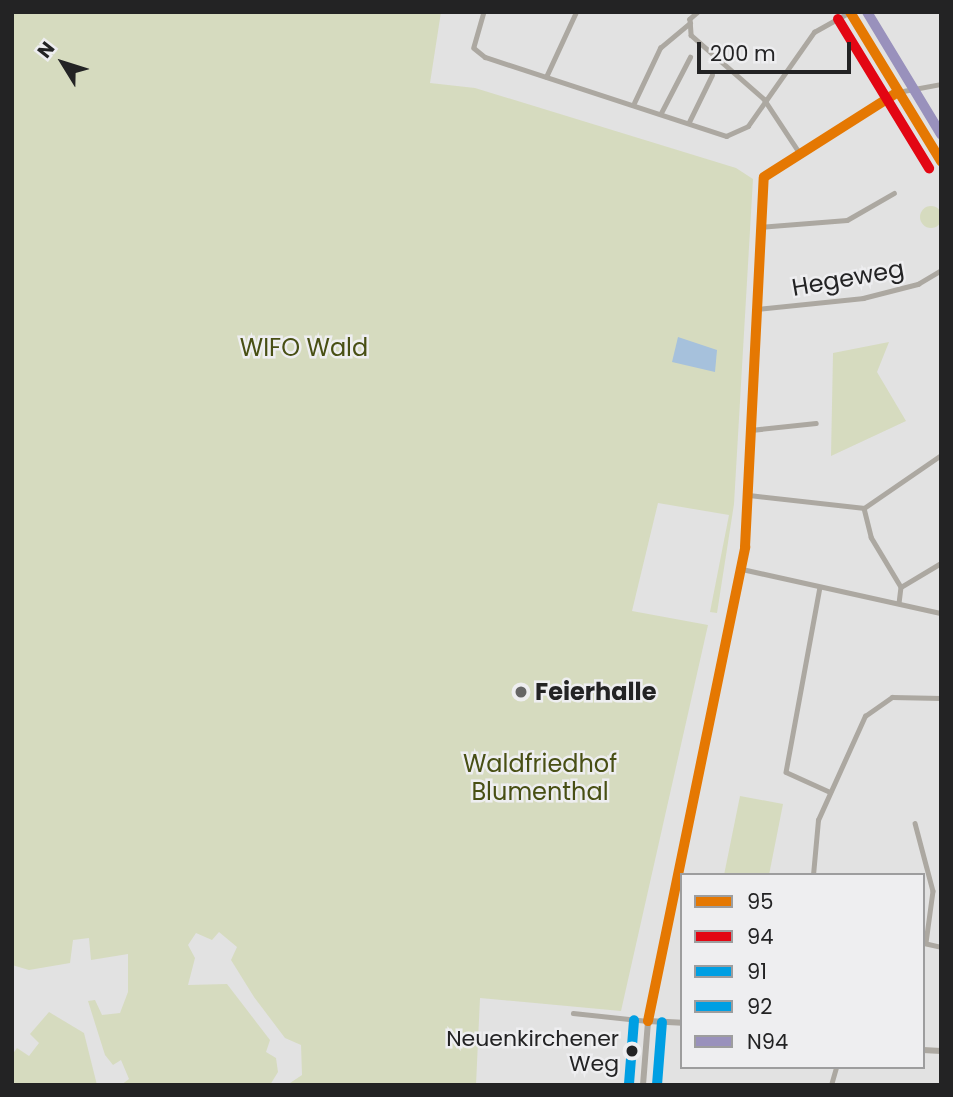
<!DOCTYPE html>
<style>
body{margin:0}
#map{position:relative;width:953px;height:1097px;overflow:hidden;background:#e2e2e2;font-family:Poppins,sans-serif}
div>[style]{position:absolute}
.green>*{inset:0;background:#d6dbbf}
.round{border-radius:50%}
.water>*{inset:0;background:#a6c1dc}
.minor>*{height:4.5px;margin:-2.25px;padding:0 2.25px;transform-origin:2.25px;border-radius:2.25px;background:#aca8a1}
.tertiary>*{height:6px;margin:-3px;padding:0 3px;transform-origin:3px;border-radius:3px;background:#aca8a1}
.secondary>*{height:7px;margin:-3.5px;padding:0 3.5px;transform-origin:3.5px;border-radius:3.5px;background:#aba69e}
.bus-1>*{height:10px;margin:-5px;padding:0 5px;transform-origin:5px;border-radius:5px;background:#e57802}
.bus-2>*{height:10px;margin:-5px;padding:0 5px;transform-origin:5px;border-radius:5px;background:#e30613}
.bus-3>*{height:10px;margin:-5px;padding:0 5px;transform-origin:5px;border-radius:5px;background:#009fe3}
.bus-4>*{height:10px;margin:-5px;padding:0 5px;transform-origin:5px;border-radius:5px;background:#009fe3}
.bus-5>*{height:10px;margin:-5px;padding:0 5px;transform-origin:5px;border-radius:5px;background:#9991bc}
.dots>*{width:19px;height:19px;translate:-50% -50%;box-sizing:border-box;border:4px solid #eeeef0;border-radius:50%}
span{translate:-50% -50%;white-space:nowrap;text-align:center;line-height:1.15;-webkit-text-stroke:5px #eeeef0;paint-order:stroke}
.bus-label{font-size:22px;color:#232324}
.right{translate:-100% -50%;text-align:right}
.street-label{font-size:24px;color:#232324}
.park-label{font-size:24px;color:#484f14}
.poi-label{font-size:24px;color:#232324;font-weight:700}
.left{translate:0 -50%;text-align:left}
.frame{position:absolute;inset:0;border:14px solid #232324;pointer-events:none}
.legend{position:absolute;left:680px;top:873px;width:245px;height:196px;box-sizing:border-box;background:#eeeef0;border:2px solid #9d9d9e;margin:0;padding:9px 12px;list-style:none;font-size:21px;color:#232324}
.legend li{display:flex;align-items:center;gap:14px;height:35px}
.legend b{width:35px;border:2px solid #9d9d9e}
.north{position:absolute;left:28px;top:28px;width:70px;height:70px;-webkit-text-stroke:5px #eeeef0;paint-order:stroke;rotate:308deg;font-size:19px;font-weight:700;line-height:28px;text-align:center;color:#232324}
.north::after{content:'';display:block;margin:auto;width:24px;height:32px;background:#232324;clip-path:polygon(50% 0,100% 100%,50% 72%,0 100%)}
.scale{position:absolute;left:697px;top:42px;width:154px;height:32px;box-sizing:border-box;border:4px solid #232324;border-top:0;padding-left:9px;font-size:21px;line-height:24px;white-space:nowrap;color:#232324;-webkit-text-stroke:5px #eeeef0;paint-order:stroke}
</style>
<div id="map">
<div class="green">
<div style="clip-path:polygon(12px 12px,441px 12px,430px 83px,475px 88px,736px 168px,753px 179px,734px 504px,717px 613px,710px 612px,729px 515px,658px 503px,632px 611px,708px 625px,621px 1011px,480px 998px,476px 1085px,287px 1085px,302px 1075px,301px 1045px,285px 1038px,254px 997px,231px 960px,237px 947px,219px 932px,212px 940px,196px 933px,188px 945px,195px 958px,188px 985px,227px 984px,270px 1040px,266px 1052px,276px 1058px,278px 1072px,270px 1085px,121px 1085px,129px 1079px,121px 1060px,113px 1065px,105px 1055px,88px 1001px,95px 1000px,102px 1015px,120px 1013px,128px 992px,128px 954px,91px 960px,89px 938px,73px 940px,70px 963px,29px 970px,12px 965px)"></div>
<div class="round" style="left:920px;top:206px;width:22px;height:22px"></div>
<div style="clip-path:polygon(889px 342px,877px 372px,906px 421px,831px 456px,833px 353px)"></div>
<div style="clip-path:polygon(740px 796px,783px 804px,769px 875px,724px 875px)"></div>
<div style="clip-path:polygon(49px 1012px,84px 1033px,97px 1085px,12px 1085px,12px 1055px,17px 1048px,29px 1056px,39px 1043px,30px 1034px)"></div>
</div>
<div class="water">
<div style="clip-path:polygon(678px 337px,717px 350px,715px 372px,672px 362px)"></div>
</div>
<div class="minor">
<div style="left:484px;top:12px;width:37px;rotate:106deg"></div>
<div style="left:474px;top:48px;width:14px;rotate:39deg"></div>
<div style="left:485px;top:57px;width:254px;rotate:18.1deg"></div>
<div style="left:726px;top:136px;width:24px;rotate:-24deg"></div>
<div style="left:748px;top:126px;width:115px;rotate:-54.9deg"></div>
<div style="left:814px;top:32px;width:41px;rotate:-29.1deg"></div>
<div style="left:698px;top:12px;width:11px;rotate:139deg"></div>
<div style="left:690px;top:19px;width:16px;rotate:86deg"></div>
<div style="left:691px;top:35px;width:97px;rotate:41.2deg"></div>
<div style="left:764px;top:99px;width:64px;rotate:56.6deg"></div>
<div style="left:546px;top:77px;width:72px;rotate:-65.2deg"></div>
<div style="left:634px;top:103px;width:61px;rotate:-64.7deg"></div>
<div style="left:660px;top:48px;width:39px;rotate:-40deg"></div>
<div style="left:661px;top:113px;width:63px;rotate:-62.6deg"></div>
<div style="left:689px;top:122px;width:52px;rotate:-63.9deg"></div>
<div style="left:760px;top:227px;width:87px;rotate:-4.6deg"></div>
<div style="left:847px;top:220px;width:54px;rotate:-29.9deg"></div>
<div style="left:757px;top:309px;width:107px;rotate:-5.9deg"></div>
<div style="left:863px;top:298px;width:57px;rotate:-14.3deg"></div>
<div style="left:918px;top:284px;width:27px;rotate:-31deg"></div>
<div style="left:751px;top:430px;width:65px;rotate:-6.1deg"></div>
<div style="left:749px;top:495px;width:116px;rotate:6.4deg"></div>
<div style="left:864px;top:508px;width:93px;rotate:-34.5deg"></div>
<div style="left:864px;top:508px;width:30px;rotate:76deg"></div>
<div style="left:871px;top:537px;width:58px;rotate:59deg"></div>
<div style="left:901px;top:587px;width:16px;rotate:97deg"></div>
<div style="left:742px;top:569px;width:204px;rotate:12.5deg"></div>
<div style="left:820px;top:587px;width:188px;rotate:100.4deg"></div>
<div style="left:786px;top:772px;width:48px;rotate:24.4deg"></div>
<div style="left:901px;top:587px;width:47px;rotate:-31deg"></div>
<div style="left:915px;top:823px;width:70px;rotate:75.2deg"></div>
<div style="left:933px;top:891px;width:52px;rotate:97.7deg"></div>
<div style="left:813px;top:875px;width:55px;rotate:-84.8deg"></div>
<div style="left:818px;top:820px;width:114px;rotate:-65.7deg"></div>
<div style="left:865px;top:716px;width:33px;rotate:-35deg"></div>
<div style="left:892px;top:697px;width:49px;rotate:1.2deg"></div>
<div style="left:924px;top:943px;width:17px;rotate:13deg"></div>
<div style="left:573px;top:1013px;width:75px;rotate:6.1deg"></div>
<div style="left:648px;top:1021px;width:484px;rotate:-78.4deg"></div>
<div style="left:745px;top:547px;width:370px;rotate:-87.1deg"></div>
<div style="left:764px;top:177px;width:159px;rotate:-32.4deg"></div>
<div style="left:898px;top:92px;width:44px;rotate:-10.5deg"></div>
<div style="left:831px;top:1085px;width:19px;rotate:-74deg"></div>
</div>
<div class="tertiary">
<div style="left:923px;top:1050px;width:18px;rotate:3deg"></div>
<div style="left:643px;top:1085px;width:64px;rotate:-85.5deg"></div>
<div style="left:648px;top:1021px;width:34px;rotate:3deg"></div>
</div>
<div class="secondary">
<div style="left:850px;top:12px;width:175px;rotate:58.6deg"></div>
</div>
<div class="bus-1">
<div style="left:850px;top:12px;width:175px;rotate:58.6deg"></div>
<div style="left:648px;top:1021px;width:484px;rotate:-78.4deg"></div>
<div style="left:745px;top:547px;width:370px;rotate:-87.1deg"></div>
<div style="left:764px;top:177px;width:159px;rotate:-32.4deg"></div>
</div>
<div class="bus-2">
<div style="left:838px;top:19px;width:175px;rotate:58.6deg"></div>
</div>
<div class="bus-3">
<div style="left:657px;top:1085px;width:63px;rotate:-85.5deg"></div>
</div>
<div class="bus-4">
<div style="left:629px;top:1084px;width:64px;rotate:-85.5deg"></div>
</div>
<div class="bus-5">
<div style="left:867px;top:12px;width:143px;rotate:58.8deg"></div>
</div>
<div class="dots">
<div style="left:521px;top:692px;background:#666"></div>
<div style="left:632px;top:1051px;background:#232324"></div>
</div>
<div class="bus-label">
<span class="right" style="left:619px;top:1051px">Neuenkirchener<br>Weg</span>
</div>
<div class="street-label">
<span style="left:848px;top:278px;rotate:-10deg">Hegeweg</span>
</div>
<div class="park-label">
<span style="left:304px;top:348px">WIFO Wald</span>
<span style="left:540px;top:778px">Waldfriedhof<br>Blumenthal</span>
</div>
<div class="poi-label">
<span class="left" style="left:535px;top:692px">Feierhalle</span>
</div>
<div class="frame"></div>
<ul class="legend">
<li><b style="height:9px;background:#e57802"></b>95</li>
<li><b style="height:9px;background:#e30613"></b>94</li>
<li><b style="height:9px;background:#009fe3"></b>91</li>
<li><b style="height:9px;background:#009fe3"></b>92</li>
<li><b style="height:9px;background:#9991bc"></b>N94</li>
</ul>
<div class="north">N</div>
<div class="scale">200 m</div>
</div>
